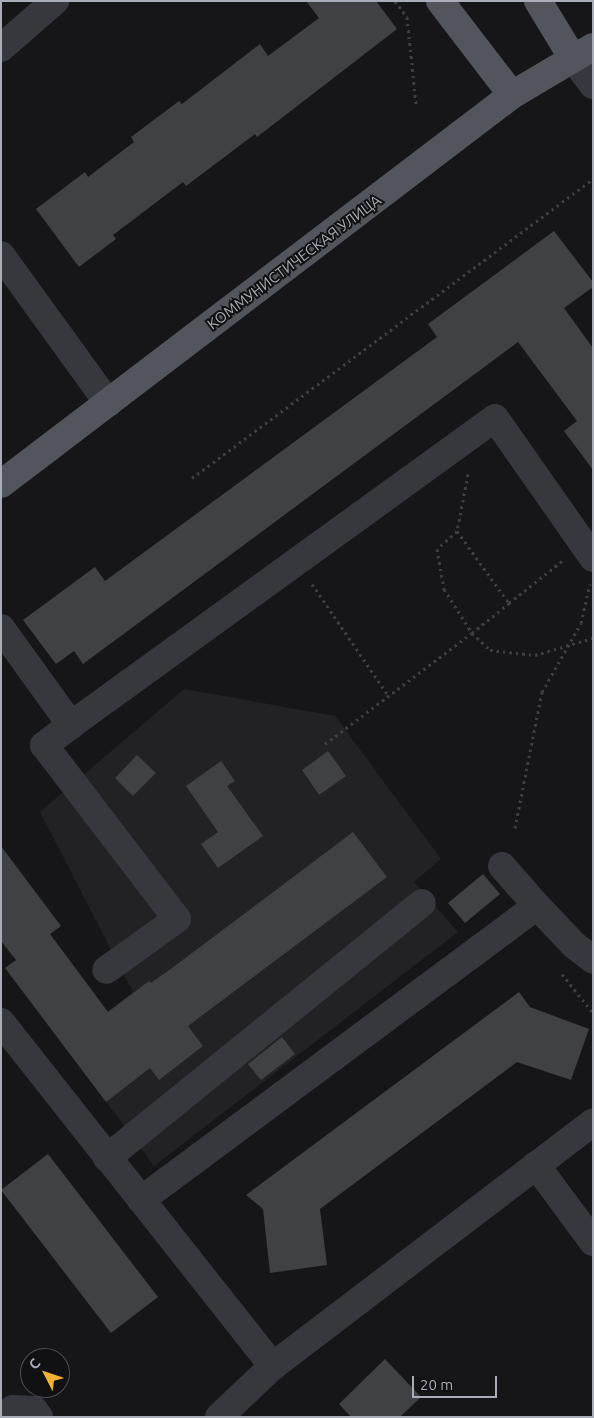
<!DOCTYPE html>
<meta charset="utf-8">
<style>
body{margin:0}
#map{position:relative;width:594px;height:1418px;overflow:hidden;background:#161618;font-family:Ubuntu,sans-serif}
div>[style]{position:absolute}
.built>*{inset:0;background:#222225}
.building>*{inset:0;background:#404145}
.path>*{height:3px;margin-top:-1.5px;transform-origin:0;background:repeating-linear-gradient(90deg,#3d3f44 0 2.5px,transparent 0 6.5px)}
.minor>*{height:28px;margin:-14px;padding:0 14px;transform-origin:14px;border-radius:14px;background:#37383d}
.major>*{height:28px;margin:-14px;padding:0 14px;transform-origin:14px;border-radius:14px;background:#53555c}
span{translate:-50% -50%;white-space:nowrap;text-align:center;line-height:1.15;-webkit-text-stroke:4px #111113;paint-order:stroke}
.street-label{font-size:15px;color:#a8adb8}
.frame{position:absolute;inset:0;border:2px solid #a8adb8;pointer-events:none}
.north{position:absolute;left:20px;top:1348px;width:50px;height:50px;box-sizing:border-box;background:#111113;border:1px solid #4d4f55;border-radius:50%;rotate:311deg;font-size:14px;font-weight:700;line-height:20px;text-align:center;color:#a8adb8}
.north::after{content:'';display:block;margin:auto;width:18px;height:22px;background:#f2b134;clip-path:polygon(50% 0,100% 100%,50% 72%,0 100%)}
.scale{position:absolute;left:412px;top:1376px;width:85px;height:22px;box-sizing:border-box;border:2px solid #a8adb8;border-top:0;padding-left:6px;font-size:15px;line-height:18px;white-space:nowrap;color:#a8adb8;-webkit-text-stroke:4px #111113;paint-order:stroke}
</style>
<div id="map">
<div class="built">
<div style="clip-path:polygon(184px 689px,335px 716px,441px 859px,414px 882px,458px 932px,154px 1166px,64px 1045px,133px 992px,40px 812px)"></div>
</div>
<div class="building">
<div style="clip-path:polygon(306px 1px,376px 1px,397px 29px,257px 137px,255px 134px,186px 186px,183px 182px,113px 235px,116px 239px,79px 267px,36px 209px,85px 172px,88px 177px,134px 142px,131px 137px,179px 101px,182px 104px,260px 44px,268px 56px,319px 18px)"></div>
<div style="clip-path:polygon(554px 231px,593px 282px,593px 287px,564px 308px,593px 348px,593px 470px,564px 431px,577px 421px,518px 342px,83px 664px,74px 651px,56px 664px,23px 620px,95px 567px,105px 581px,437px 337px,428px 324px)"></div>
<div style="clip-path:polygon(328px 751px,346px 776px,319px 795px,302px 770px)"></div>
<div style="clip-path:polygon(137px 755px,156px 773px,133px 796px,115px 778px)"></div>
<div style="clip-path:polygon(221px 761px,235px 781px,227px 786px,263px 836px,218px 868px,201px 844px,218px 832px,186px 786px)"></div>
<div style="clip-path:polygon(353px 832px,387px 877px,188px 1026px,203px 1046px,159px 1080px,150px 1068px,106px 1102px,5px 968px,16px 960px,1px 941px,1px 846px,61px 926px,50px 934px,108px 1012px,149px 981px,151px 983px,172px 968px)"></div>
<div style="clip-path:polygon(483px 874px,500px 894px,465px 923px,448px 903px)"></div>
<div style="clip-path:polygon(519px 992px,530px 1007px,589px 1029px,571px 1080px,517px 1062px,320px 1209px,327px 1265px,270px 1273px,263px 1209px,246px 1195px)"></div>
<div style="clip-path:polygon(282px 1037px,295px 1054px,261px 1080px,248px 1064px)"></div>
<div style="clip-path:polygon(48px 1154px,158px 1297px,111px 1333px,1px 1190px)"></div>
<div style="clip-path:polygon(385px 1359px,421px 1397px,400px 1417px,351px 1417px,339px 1404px)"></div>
</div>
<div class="path">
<div style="left:395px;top:1px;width:20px;rotate:53deg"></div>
<div style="left:407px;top:17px;width:87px;rotate:84.1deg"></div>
<div style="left:468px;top:474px;width:58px;rotate:100.9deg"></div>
<div style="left:457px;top:531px;width:89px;rotate:54.2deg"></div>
<div style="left:509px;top:603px;width:68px;rotate:-38.4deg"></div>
<div style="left:192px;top:478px;width:500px;rotate:-36.71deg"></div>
<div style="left:457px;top:531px;width:27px;rotate:138deg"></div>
<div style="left:437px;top:549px;width:41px;rotate:80.1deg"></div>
<div style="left:444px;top:589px;width:52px;rotate:57.5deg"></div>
<div style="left:472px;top:633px;width:48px;rotate:-39deg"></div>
<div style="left:312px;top:584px;width:135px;rotate:55.6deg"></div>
<div style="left:325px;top:744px;width:184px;rotate:-37.1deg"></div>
<div style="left:472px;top:633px;width:25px;rotate:43deg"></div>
<div style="left:490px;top:650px;width:45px;rotate:6.3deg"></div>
<div style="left:535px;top:655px;width:60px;rotate:-16.3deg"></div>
<div style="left:515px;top:828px;width:139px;rotate:-78.8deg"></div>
<div style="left:542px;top:692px;width:79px;rotate:-60.5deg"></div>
<div style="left:581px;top:623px;width:40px;rotate:-77deg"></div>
<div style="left:562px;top:974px;width:50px;rotate:51.5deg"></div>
</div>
<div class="minor">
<div style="left:1px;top:48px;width:72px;rotate:-41deg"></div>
<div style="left:572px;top:57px;width:35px;rotate:53deg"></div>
<div style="left:1px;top:255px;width:183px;rotate:54.1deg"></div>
<div style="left:1px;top:628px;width:120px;rotate:54.2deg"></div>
<div style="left:71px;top:725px;width:523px;rotate:-35.91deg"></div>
<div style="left:495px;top:418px;width:171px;rotate:55deg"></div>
<div style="left:71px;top:725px;width:34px;rotate:143deg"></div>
<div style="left:44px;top:745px;width:219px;rotate:52.6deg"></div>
<div style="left:177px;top:919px;width:87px;rotate:144.3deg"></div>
<div style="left:502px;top:866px;width:53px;rotate:48.8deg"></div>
<div style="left:1px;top:1022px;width:439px;rotate:51.7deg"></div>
<div style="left:107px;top:1158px;width:405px;rotate:-39deg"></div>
<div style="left:536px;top:1165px;width:96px;rotate:53.5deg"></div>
<div style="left:141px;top:1200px;width:493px;rotate:-36.6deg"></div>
<div style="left:537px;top:906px;width:54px;rotate:46.5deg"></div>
<div style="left:574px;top:945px;width:24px;rotate:38deg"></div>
<div style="left:4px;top:1417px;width:12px;rotate:-42deg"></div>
<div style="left:13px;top:1409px;width:21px;rotate:3deg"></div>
<div style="left:34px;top:1410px;width:9px;rotate:54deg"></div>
<div style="left:219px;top:1417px;width:74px;rotate:-43.4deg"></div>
<div style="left:273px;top:1366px;width:402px;rotate:-37.3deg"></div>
</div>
<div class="major">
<div style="left:440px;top:1px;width:118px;rotate:52.5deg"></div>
<div style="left:538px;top:1px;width:66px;rotate:58.7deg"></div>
<div style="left:1px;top:484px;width:642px;rotate:-37.28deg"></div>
<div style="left:512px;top:95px;width:94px;rotate:-30.7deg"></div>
</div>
<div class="street-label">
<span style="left:294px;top:262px;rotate:-37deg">КОММУНИСТИЧЕСКАЯ УЛИЦА</span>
</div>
<div class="frame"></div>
<div class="north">С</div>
<div class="scale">20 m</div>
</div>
